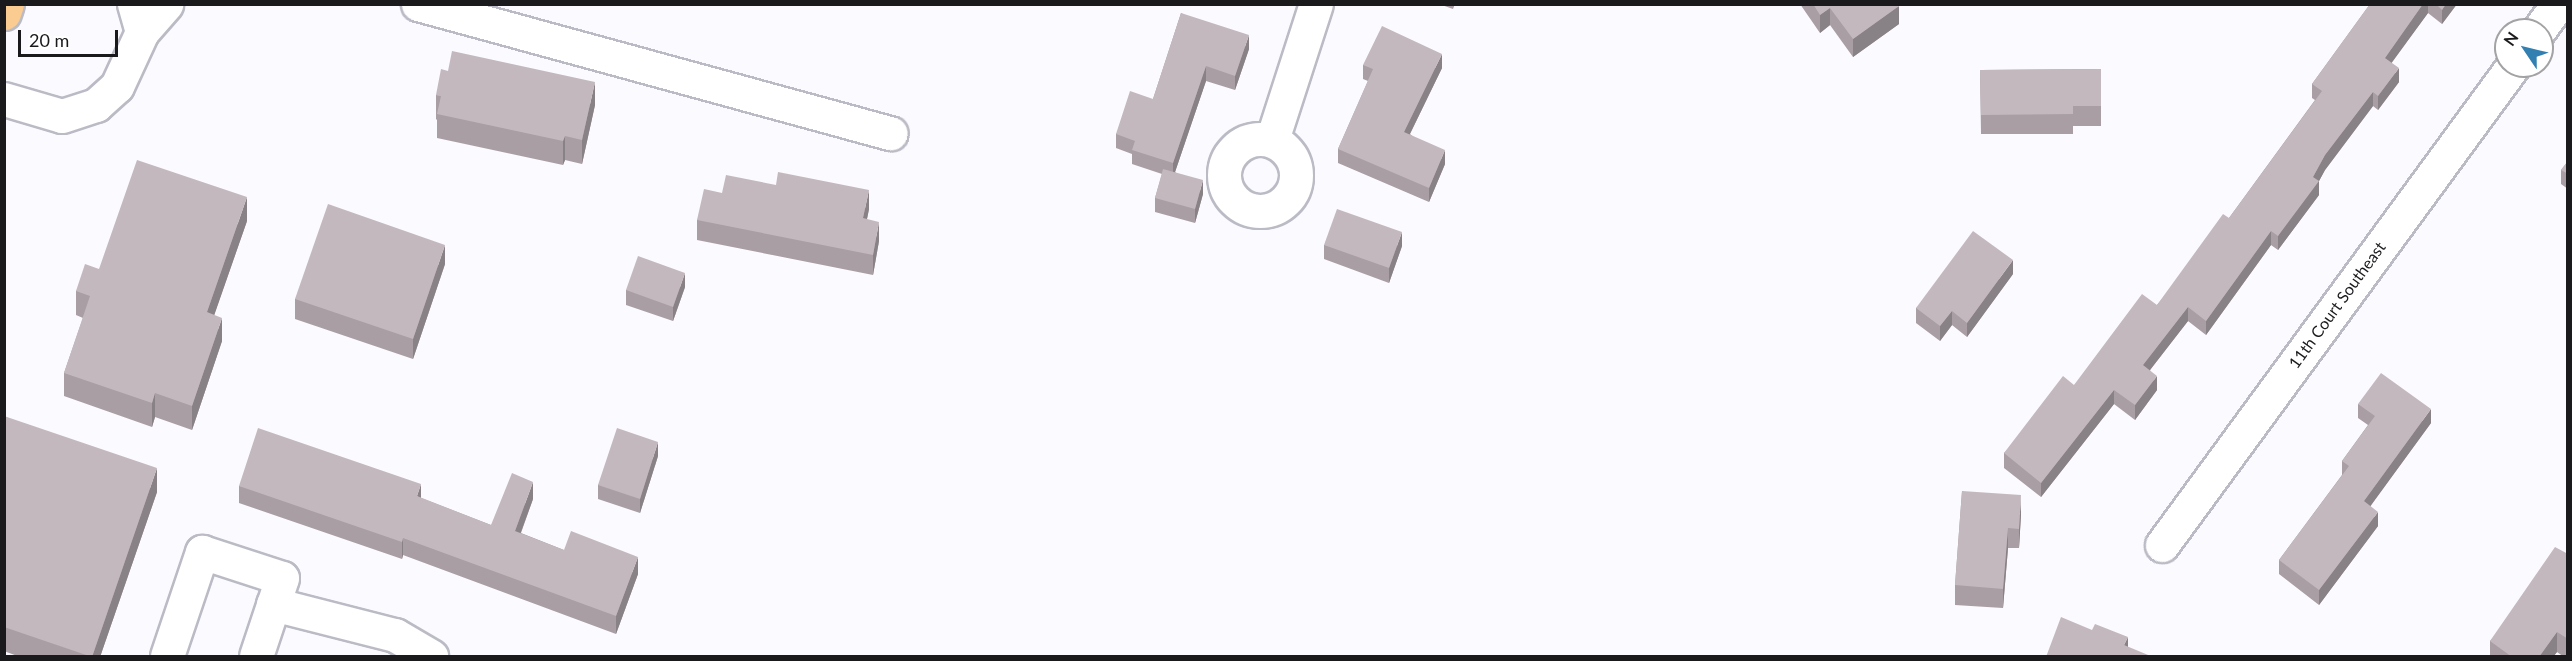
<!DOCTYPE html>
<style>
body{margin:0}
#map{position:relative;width:2572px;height:661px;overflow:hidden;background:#fbfaff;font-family:Lato,sans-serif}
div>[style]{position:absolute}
.roads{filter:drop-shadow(2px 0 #bbbbc5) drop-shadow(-2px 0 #bbbbc5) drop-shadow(0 2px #bbbbc5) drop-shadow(0 -2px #bbbbc5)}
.minor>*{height:33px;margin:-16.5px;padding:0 16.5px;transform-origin:16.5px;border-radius:16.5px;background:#fff}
.minor>.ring{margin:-16.5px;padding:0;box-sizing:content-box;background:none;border:33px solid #fff;border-radius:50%}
.major>*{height:33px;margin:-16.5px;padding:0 16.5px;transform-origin:16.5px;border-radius:16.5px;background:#facc92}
.wall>*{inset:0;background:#a89ea3}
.shaded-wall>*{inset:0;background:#888185}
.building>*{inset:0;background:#c3b8be}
span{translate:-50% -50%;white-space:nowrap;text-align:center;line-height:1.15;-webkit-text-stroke:6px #fff;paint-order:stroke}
.street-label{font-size:16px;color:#1a1a1d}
.frame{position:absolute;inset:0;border:6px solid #1a1a1d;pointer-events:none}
.north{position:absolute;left:2494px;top:18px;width:60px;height:60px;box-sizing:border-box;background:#fff;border:2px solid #a3a3a5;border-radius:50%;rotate:305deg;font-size:16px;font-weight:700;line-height:24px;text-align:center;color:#1a1a1d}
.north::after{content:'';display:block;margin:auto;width:21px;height:27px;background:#327fb1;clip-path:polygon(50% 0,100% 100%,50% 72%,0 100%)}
.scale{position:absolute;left:18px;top:30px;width:100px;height:27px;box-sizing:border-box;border:3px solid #1a1a1d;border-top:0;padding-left:8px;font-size:18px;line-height:21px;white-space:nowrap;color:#1a1a1d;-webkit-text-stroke:4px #fff;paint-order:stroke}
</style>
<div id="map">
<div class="roads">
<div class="minor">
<div style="left:134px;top:4px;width:29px;rotate:74deg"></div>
<div style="left:142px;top:32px;width:37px;rotate:-49deg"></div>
<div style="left:418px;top:4px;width:490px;rotate:15.3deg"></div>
<div style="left:2539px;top:30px;width:32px;rotate:-54deg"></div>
<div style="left:4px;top:99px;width:60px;rotate:16.3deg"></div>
<div style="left:62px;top:116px;width:36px;rotate:-18deg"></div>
<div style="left:96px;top:105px;width:28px;rotate:-42deg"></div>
<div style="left:117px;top:86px;width:60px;rotate:-65.2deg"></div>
<div class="ring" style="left:1224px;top:139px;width:39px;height:39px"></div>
<div style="left:1272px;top:140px;width:143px;rotate:-72.1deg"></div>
<div style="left:2162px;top:545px;width:594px;rotate:-53.77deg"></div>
<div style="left:273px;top:604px;width:126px;rotate:14.3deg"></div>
<div style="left:395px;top:635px;width:42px;rotate:30.3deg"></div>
<div style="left:167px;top:656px;width:110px;rotate:-71.4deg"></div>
<div style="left:202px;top:552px;width:84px;rotate:18deg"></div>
<div style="left:282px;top:578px;width:82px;rotate:108.4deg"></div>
</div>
<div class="major">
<div style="left:4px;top:13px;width:9px;rotate:-72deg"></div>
</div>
</div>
<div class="wall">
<div style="clip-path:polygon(1439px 4px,1455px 4px,1453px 9px)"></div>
<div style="clip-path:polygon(1800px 4px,1897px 4px,1899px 24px,1853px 57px,1830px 25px,1820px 33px)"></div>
<div style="clip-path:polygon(2370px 4px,2457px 4px,2442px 24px,2428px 13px,2391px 63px,2399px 82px,2378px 110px,2373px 106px,2325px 170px,2319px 181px,2319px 195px,2278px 250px,2271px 245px,2206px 335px,2188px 321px,2150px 370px,2157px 390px,2135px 420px,2114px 404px,2041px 497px,2004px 468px,2004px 453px,2157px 305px,2229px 218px,2315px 100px,2312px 98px,2312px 84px)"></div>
<div style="clip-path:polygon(1181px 13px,1249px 49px,1235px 90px,1206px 81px,1175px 172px,1203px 194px,1195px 223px,1155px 212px,1155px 198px,1162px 174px,1132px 164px,1132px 154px,1116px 148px,1116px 134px,1153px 99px)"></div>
<div style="clip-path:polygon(1363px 65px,1442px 68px,1410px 134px,1445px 164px,1429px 202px,1338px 163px,1338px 149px,1368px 81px,1363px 79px)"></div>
<div style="clip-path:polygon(2101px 69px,2101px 126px,2073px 126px,2073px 134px,1981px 134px,1980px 70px)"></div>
<div style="clip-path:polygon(436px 95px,595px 105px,582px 164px,565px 160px,563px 165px,437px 138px,437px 120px,436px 119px)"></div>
<div style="clip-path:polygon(2568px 161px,2568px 189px,2561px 184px,2561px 170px)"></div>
<div style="clip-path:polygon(722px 193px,869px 209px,867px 219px,879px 241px,873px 275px,697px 240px,697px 220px)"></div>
<div style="clip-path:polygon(247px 221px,214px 315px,222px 341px,192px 430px,155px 417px,152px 427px,64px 396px,64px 373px,83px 318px,76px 315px,76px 291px,99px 269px)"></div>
<div style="clip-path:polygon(1324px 245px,1402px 246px,1389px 283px,1324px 259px)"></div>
<div style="clip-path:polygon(445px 264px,413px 359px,295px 319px,295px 299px)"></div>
<div style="clip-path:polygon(2013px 274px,1967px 337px,1952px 325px,1940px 341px,1916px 323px,1916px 308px)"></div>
<div style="clip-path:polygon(685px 287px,673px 321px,626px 305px,626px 290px)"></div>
<div style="clip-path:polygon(2358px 404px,2431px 423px,2370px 506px,2378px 526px,2319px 605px,2279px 574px,2279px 560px,2342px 475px,2342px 461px,2368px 425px,2358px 418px)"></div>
<div style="clip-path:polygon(4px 416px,157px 492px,100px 657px,20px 657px,4px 651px)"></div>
<div style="clip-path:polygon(658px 456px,640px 513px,598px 499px,598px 485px)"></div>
<div style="clip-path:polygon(239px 486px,421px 498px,491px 525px,533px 499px,521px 533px,564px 550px,638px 574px,616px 634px,403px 555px,402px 559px,239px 503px)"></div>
<div style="clip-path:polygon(1962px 491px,2021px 515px,2019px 548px,2008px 548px,2003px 608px,1955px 605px,1955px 585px)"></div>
<div style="clip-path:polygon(2568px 554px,2568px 657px,2564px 657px,2557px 652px,2553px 657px,2490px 657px,2490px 641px)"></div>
</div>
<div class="shaded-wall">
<div style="clip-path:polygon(2423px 4px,2428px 4px,2428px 13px,2385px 72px,2385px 58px)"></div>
<div style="clip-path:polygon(2446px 4px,2457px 4px,2442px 24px,2442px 10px)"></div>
<div style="clip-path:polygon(1899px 6px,1899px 24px,1853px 57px,1853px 39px)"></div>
<div style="clip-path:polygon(1830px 8px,1830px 25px,1820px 33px,1820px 15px)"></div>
<div style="clip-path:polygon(1249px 35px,1249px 49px,1235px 90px,1235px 76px)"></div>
<div style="clip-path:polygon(1442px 54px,1442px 68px,1404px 146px,1404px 132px)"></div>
<div style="clip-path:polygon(1206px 66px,1206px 81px,1173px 178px,1173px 163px)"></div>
<div style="clip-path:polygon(2399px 68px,2399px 82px,2378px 110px,2378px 96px)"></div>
<div style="clip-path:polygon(595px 82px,595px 105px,582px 164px,582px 140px)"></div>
<div style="clip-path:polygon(2373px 92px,2373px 106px,2325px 170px,2319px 181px,2319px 195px,2278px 250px,2278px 236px,2313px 177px,2325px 155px)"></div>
<div style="clip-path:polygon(565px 136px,565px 160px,563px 165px,563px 141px)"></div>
<div style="clip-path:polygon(1445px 150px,1445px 164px,1429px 202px,1429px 188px)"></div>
<div style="clip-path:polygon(1203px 180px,1203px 194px,1195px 223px,1195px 209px)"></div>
<div style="clip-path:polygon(869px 190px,869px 209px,863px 238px,863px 218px)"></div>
<div style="clip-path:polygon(247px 197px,247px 221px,207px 336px,207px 312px)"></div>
<div style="clip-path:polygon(879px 222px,879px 241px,873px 275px,873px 255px)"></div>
<div style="clip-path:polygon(2271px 231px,2271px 245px,2206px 335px,2206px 321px)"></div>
<div style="clip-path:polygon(1402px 232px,1402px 246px,1389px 283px,1389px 268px)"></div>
<div style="clip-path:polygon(445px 245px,445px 264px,413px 359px,413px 339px)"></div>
<div style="clip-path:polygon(2013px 260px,2013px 274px,1967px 337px,1967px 323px)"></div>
<div style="clip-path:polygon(685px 273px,685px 287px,673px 321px,673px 307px)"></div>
<div style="clip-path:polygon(2188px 307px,2188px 321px,2143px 379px,2143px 365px)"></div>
<div style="clip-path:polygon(1952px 311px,1952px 325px,1940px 341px,1940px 326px)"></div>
<div style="clip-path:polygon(222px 318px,222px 341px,192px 430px,192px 406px)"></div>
<div style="clip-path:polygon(2157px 376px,2157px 390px,2135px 420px,2135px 405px)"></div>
<div style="clip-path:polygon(2114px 390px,2114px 404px,2041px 497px,2041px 483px)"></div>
<div style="clip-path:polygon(155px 393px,155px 417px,152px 427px,152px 403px)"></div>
<div style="clip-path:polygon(2431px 409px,2431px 423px,2364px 515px,2364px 501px)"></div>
<div style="clip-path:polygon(658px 442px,658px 456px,640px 513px,640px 499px)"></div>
<div style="clip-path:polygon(157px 468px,157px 492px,100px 657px,92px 657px)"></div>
<div style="clip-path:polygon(533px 482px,533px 499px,515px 548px,515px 531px)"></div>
<div style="clip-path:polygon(421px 484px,421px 501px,417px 496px)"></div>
<div style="clip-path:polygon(2021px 495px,2021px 515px,2019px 548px,2019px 529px)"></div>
<div style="clip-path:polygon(2378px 512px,2378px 526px,2319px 605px,2319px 590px)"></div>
<div style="clip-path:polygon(2008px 528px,2008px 548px,2003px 608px,2003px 589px)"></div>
<div style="clip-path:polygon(403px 538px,403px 555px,402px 559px,402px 542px)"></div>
<div style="clip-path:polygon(638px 557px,638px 574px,616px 634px,616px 616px)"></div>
<div style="clip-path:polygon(2557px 632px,2557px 652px,2553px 657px,2539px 657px)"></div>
<div style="clip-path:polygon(2128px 637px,2128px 656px,2124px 645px)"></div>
</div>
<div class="building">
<div style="clip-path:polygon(1813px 4px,1897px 4px,1899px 6px,1853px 39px,1830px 8px,1820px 15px)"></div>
<div style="clip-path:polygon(2370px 4px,2423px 4px,2385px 58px,2399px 68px,2378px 96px,2373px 92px,2325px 155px,2313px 177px,2319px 181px,2278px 236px,2271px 231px,2206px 321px,2188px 307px,2143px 365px,2157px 376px,2135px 405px,2114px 390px,2041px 483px,2004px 453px,2063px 376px,2074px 385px,2142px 294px,2157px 305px,2223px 214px,2229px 218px,2322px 91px,2312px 84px)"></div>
<div style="clip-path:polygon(2436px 4px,2446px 4px,2442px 10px)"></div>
<div style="clip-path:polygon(1181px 13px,1249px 35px,1235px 76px,1206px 66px,1173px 163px,1132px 150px,1135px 141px,1116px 134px,1130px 91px,1153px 99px)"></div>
<div style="clip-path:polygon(1382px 26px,1442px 54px,1404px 132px,1445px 150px,1429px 188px,1338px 149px,1373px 69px,1363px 65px)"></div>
<div style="clip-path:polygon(452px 51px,595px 82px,582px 140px,565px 136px,563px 141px,437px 114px,441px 96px,436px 95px,441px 69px,448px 71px)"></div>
<div style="clip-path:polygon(2101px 69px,2101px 106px,2073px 106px,2073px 114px,1981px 115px,1980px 70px)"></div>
<div style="clip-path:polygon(137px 160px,247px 197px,207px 312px,222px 318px,192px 406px,155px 393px,152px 403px,64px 373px,90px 296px,76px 291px,85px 264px,99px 269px)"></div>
<div style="clip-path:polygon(2568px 161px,2568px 174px,2561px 170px)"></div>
<div style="clip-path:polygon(1163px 169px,1203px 180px,1195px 209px,1155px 198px)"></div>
<div style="clip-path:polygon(778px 172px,869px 190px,863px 218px,879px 222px,873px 255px,697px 220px,704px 189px,722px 193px,726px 175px,776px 185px)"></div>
<div style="clip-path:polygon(328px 204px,445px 245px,413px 339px,295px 299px)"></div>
<div style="clip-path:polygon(1337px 209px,1402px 232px,1389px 268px,1324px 245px)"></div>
<div style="clip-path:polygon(1973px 231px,2013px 260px,1967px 323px,1952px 311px,1940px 326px,1916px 308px)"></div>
<div style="clip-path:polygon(638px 256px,685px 273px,673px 307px,626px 290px)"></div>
<div style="clip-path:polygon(2381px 373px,2431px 409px,2364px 501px,2378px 512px,2319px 590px,2279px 560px,2349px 466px,2342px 461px,2375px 416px,2358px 404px)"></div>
<div style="clip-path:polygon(4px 416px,157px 468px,92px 657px,4px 627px)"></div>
<div style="clip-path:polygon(258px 428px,421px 484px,417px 496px,491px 525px,512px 473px,533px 482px,515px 531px,564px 550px,571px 531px,638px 557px,616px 616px,403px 538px,402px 542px,239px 486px)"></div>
<div style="clip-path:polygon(617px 428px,658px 442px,640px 499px,598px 485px)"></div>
<div style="clip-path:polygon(1962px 491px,2021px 495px,2019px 529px,2008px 528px,2003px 589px,1955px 585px)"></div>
<div style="clip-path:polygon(2555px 547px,2568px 554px,2568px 639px,2557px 632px,2539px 657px,2512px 657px,2490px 641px)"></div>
<div style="clip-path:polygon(2061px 617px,2092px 630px,2095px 624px,2128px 637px,2124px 645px,2153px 657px,2046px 657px)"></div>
</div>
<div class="street-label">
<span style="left:2337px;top:305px;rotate:-54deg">11th Court Southeast</span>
</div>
<div class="frame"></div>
<div class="north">N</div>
<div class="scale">20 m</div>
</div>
